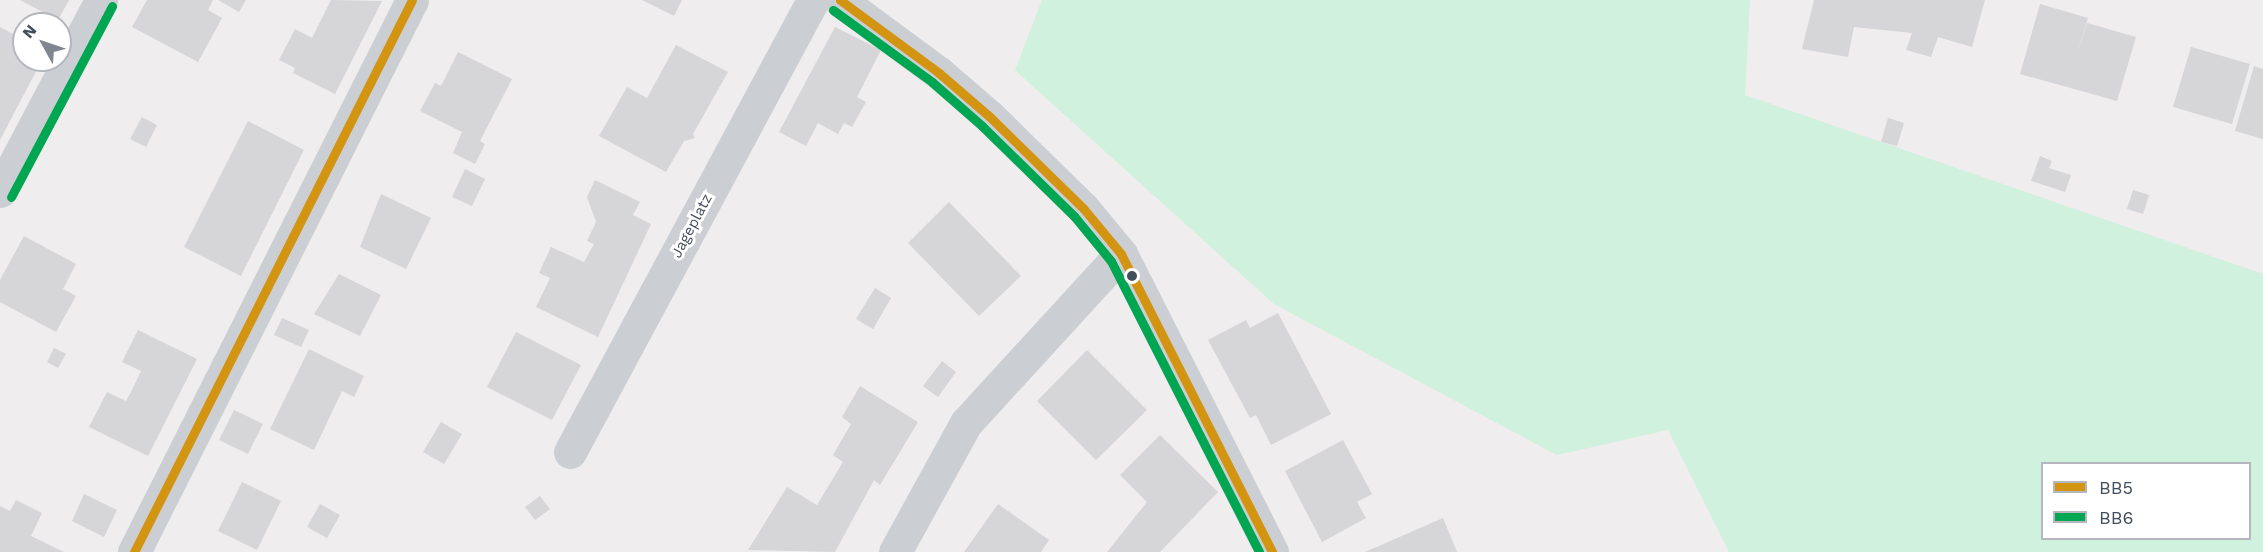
<!DOCTYPE html>
<style>
body{margin:0}
#map{position:relative;width:2263px;height:552px;overflow:hidden;background:#efeded;font-family:"Work Sans",sans-serif}
div>[style]{position:absolute}
.green>*{inset:0;background:#cff1de}
.building>*{inset:0;background:#d6d5d7}
.minor>*{height:33px;margin:-16.5px;padding:0 16.5px;transform-origin:16.5px;border-radius:16.5px;background:#cbced2}
.bus-1>*{height:9px;margin:-4.5px;padding:0 4.5px;transform-origin:4.5px;border-radius:4.5px;background:#d39412}
.bus-2>*{height:9px;margin:-4.5px;padding:0 4.5px;transform-origin:4.5px;border-radius:4.5px;background:#00a651}
.dots>*{width:16px;height:16px;translate:-50% -50%;box-sizing:border-box;border:3px solid #fff;border-radius:50%}
span{translate:-50% -50%;white-space:nowrap;text-align:center;line-height:1.15;-webkit-text-stroke:6px #fff;paint-order:stroke}
.street-label{font-size:15px;color:#434e5c}
.legend{position:absolute;left:2041px;top:462px;width:210px;height:78px;box-sizing:border-box;background:#fff;border:2px solid #b4b8be;margin:0;padding:8px 10px;list-style:none;font-size:18px;color:#434e5c}
.legend li{display:flex;align-items:center;gap:12px;height:30px}
.legend b{width:30px;border:2px solid #b4b8be}
.north{position:absolute;left:12px;top:12px;width:60px;height:60px;box-sizing:border-box;background:#fff;border:2px solid #b4b8be;border-radius:50%;rotate:310deg;font-size:16px;font-weight:700;line-height:24px;text-align:center;color:#434e5c}
.north::after{content:'';display:block;margin:auto;width:21px;height:27px;background:#7f868f;clip-path:polygon(50% 0,100% 100%,50% 72%,0 100%)}
</style>
<div id="map">
<div class="green">
<div style="clip-path:polygon(evenodd,1042px 0,1750px 0,1745px 95px,2263px 274px,2263px 552px,1729px 552px,1668px 430px,1557px 455px,1274px 304px,1015px 70px,1042px 0,2042px 464px,2250px 464px,2250px 538px,2042px 538px,2042px 464px)"></div>
</div>
<div class="building">
<div style="clip-path:polygon(20px 0,69px 0,58px 20px)"></div>
<div style="clip-path:polygon(147px 0,213px 0,208px 10px,222px 18px,198px 62px,132px 27px)"></div>
<div style="clip-path:polygon(218px 0,246px 0,239px 12px)"></div>
<div style="clip-path:polygon(331px 0,382px 1px,335px 94px,293px 73px,295px 68px,279px 60px,295px 29px,312px 38px)"></div>
<div style="clip-path:polygon(642px 0,682px 0,674px 16px)"></div>
<div style="clip-path:polygon(1814px 0,1985px 0,1972px 47px,1938px 37px,1931px 57px,1906px 50px,1912px 33px,1854px 27px,1848px 57px,1802px 49px)"></div>
<div style="clip-path:polygon(2040px 4px,2088px 18px,2076px 56px,2087px 23px,2136px 37px,2117px 101px,2020px 74px)"></div>
<div style="clip-path:polygon(0 27px,24px 40px,24px 60px,42px 60px,0 140px)"></div>
<div style="clip-path:polygon(835px 27px,881px 50px,857px 97px,866px 102px,852px 127px,844px 123px,838px 134px,818px 123px,806px 146px,779px 132px)"></div>
<div style="clip-path:polygon(676px 45px,728px 72px,693px 134px,695px 138px,684px 141px,666px 172px,599px 136px,627px 87px,647px 98px)"></div>
<div style="clip-path:polygon(2191px 47px,2250px 64px,2232px 124px,2173px 107px)"></div>
<div style="clip-path:polygon(458px 52px,512px 79px,480px 141px,485px 144px,475px 164px,453px 153px,462px 132px,420px 111px,435px 83px,441px 86px)"></div>
<div style="clip-path:polygon(2254px 66px,2263px 69px,2263px 139px,2235px 131px)"></div>
<div style="clip-path:polygon(142px 117px,157px 125px,146px 147px,130px 139px)"></div>
<div style="clip-path:polygon(1888px 118px,1904px 123px,1897px 146px,1881px 142px)"></div>
<div style="clip-path:polygon(248px 121px,304px 150px,241px 276px,184px 247px)"></div>
<div style="clip-path:polygon(2040px 156px,2052px 161px,2049px 168px,2071px 175px,2065px 192px,2031px 181px)"></div>
<div style="clip-path:polygon(465px 169px,485px 179px,472px 206px,452px 197px)"></div>
<div style="clip-path:polygon(595px 180px,640px 202px,633px 215px,651px 224px,598px 337px,536px 307px,550px 278px,539px 273px,551px 247px,584px 262px,594px 244px,587px 241px,596px 222px,587px 197px)"></div>
<div style="clip-path:polygon(2133px 190px,2149px 195px,2143px 214px,2127px 209px)"></div>
<div style="clip-path:polygon(381px 194px,431px 218px,406px 269px,360px 247px)"></div>
<div style="clip-path:polygon(949px 202px,1021px 276px,979px 316px,908px 243px)"></div>
<div style="clip-path:polygon(24px 236px,76px 264px,63px 289px,76px 296px,56px 332px,0 302px,0 280px)"></div>
<div style="clip-path:polygon(339px 274px,381px 295px,360px 336px,314px 314px)"></div>
<div style="clip-path:polygon(875px 288px,891px 298px,873px 329px,856px 319px)"></div>
<div style="clip-path:polygon(1278px 313px,1331px 414px,1271px 445px,1256px 415px,1250px 418px,1208px 340px,1246px 320px,1250px 328px)"></div>
<div style="clip-path:polygon(282px 318px,309px 330px,301px 347px,274px 335px)"></div>
<div style="clip-path:polygon(138px 330px,197px 359px,148px 456px,89px 427px,107px 392px,126px 401px,134px 386px,141px 371px,122px 362px)"></div>
<div style="clip-path:polygon(516px 332px,581px 365px,552px 420px,487px 387px)"></div>
<div style="clip-path:polygon(54px 348px,66px 354px,58px 368px,47px 362px)"></div>
<div style="clip-path:polygon(309px 349px,364px 376px,354px 397px,342px 391px,314px 450px,270px 429px)"></div>
<div style="clip-path:polygon(1087px 350px,1147px 410px,1096px 460px,1037px 401px)"></div>
<div style="clip-path:polygon(942px 361px,956px 372px,938px 397px,923px 386px)"></div>
<div style="clip-path:polygon(860px 386px,918px 422px,880px 485px,874px 480px,835px 552px,748px 550px,787px 487px,817px 505px,843px 462px,833px 455px,851px 424px,842px 417px)"></div>
<div style="clip-path:polygon(234px 410px,263px 424px,248px 454px,219px 440px)"></div>
<div style="clip-path:polygon(441px 422px,462px 434px,444px 464px,423px 452px)"></div>
<div style="clip-path:polygon(1160px 435px,1218px 492px,1160px 552px,1107px 552px,1147px 502px,1120px 475px)"></div>
<div style="clip-path:polygon(1343px 440px,1372px 494px,1357px 502px,1366px 518px,1322px 542px,1285px 471px)"></div>
<div style="clip-path:polygon(242px 482px,281px 501px,257px 550px,218px 531px)"></div>
<div style="clip-path:polygon(84px 494px,117px 510px,104px 537px,72px 521px)"></div>
<div style="clip-path:polygon(540px 496px,550px 509px,535px 520px,525px 507px)"></div>
<div style="clip-path:polygon(16px 500px,42px 513px,31px 536px,64px 552px,0 552px,0 506px,10px 511px)"></div>
<div style="clip-path:polygon(320px 504px,340px 515px,327px 538px,307px 527px)"></div>
<div style="clip-path:polygon(998px 504px,1049px 540px,1041px 552px,964px 552px)"></div>
<div style="clip-path:polygon(1443px 518px,1457px 552px,1365px 552px)"></div>
</div>
<div class="minor">
<div style="left:840px;top:0;width:123px;rotate:36.4deg"></div>
<div style="left:939px;top:73px;width:67px;rotate:40.8deg"></div>
<div style="left:990px;top:117px;width:130px;rotate:44.4deg"></div>
<div style="left:1083px;top:208px;width:60px;rotate:50.4deg"></div>
<div style="left:1121px;top:254px;width:334px;rotate:63.1deg"></div>
<div style="left:0;top:191px;width:216px;rotate:-62.1deg"></div>
<div style="left:570px;top:452px;width:513px;rotate:-61.74deg"></div>
<div style="left:134px;top:552px;width:618px;rotate:-63.27deg"></div>
<div style="left:895px;top:552px;width:147px;rotate:-61.2deg"></div>
<div style="left:966px;top:423px;width:229px;rotate:-47.5deg"></div>
</div>
<div class="bus-1">
<div style="left:840px;top:0;width:123px;rotate:36.4deg"></div>
<div style="left:939px;top:73px;width:67px;rotate:40.8deg"></div>
<div style="left:990px;top:117px;width:130px;rotate:44.4deg"></div>
<div style="left:1083px;top:208px;width:60px;rotate:50.4deg"></div>
<div style="left:1121px;top:254px;width:334px;rotate:63.1deg"></div>
<div style="left:134px;top:552px;width:618px;rotate:-63.27deg"></div>
</div>
<div class="bus-2">
<div style="left:833px;top:10px;width:122px;rotate:36deg"></div>
<div style="left:932px;top:82px;width:67px;rotate:41.3deg"></div>
<div style="left:982px;top:126px;width:129px;rotate:44.4deg"></div>
<div style="left:1074px;top:216px;width:58px;rotate:50.6deg"></div>
<div style="left:1111px;top:261px;width:326px;rotate:63deg"></div>
<div style="left:11px;top:197px;width:216px;rotate:-62.1deg"></div>
</div>
<div class="dots">
<div style="left:1132px;top:276px;background:#434e5c"></div>
</div>
<div class="street-label">
<span style="left:692px;top:226px;rotate:-62deg">Jageplatz</span>
</div>
<ul class="legend">
<li><b style="height:8px;background:#d39412"></b>BB5</li>
<li><b style="height:8px;background:#00a651"></b>BB6</li>
</ul>
<div class="north">N</div>
</div>
